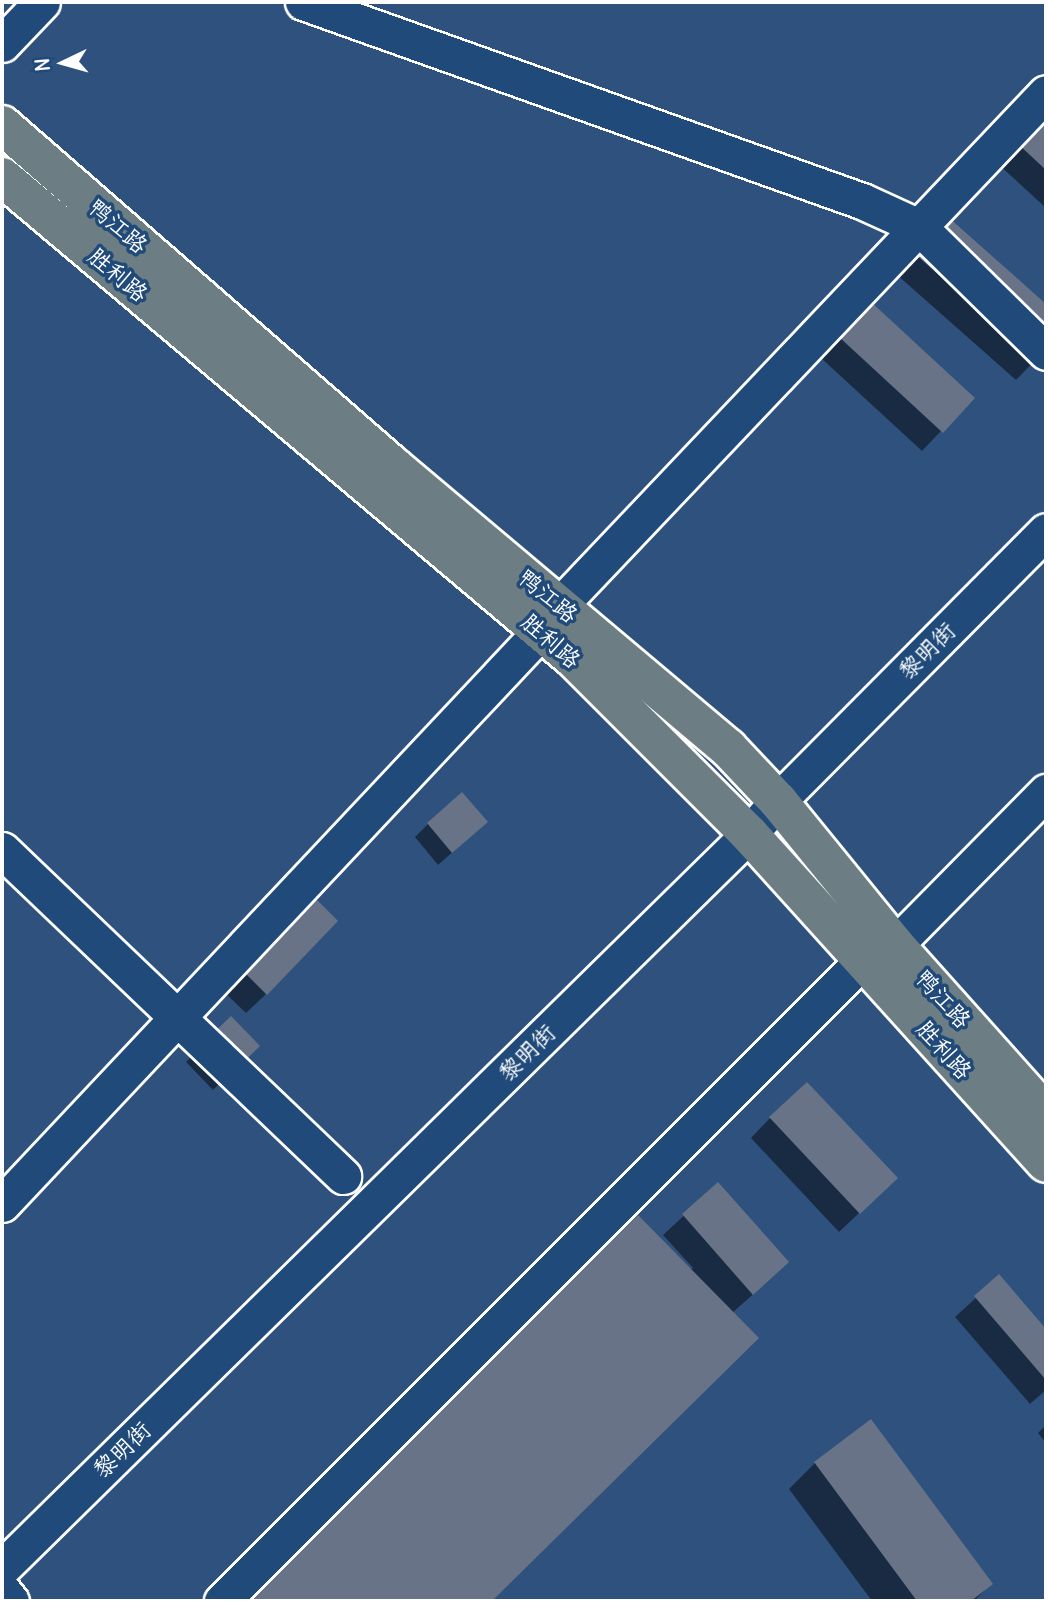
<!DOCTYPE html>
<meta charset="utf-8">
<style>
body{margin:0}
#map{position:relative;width:1048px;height:1603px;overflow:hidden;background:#2e527d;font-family:Delius,"LXGW WenKai TC",sans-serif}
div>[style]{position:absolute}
.shadow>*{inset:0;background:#0007}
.building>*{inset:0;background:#687387}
.roads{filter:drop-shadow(2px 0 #fff) drop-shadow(-2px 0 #fff) drop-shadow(0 2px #fff) drop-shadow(0 -2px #fff)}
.minor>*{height:35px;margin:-17.5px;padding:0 17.5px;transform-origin:17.5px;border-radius:17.5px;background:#1f4a7a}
.major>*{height:38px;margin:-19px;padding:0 19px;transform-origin:19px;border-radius:19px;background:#6c7e84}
span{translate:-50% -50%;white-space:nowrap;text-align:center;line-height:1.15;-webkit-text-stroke:7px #1f4a7a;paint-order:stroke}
.street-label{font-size:23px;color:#fff}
.frame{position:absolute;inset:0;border:4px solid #fff;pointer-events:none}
.north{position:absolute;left:28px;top:28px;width:70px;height:70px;-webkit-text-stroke:5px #1f4a7a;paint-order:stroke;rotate:265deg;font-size:19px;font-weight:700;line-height:28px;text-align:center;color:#fff}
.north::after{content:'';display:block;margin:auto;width:24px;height:32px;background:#fff;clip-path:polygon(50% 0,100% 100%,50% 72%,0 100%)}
</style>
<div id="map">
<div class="shadow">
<div style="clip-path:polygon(1046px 113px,1046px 208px,998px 164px)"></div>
<div style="clip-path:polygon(947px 218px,1046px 306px,1046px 349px,1016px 380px,896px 274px)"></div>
<div style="clip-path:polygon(851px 323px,972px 398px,922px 451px,820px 357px)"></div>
<div style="clip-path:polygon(428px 824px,472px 835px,438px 865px,415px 837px)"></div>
<div style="clip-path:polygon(312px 898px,266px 994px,246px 1013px,222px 990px)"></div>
<div style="clip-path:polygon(231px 1018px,257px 1046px,213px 1090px,186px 1062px)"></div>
<div style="clip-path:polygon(770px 1118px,875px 1198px,839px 1232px,751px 1138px)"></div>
<div style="clip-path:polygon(717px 1185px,767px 1282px,732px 1313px,757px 1338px,490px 1601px,249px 1601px,638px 1217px,690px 1270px,693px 1268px,663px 1235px)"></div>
<div style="clip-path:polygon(999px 1277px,1046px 1331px,1046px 1390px,1030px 1404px,955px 1317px)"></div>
<div style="clip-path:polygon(871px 1422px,991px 1584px,974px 1601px,872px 1601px,789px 1489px,815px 1463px)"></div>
<div style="clip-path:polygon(1046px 1425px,1046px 1443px,1038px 1433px)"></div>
</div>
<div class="building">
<div style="clip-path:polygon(1046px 111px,1046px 170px,1017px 143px)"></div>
<div style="clip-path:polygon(947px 216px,1046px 304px,1046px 351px,1037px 362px,914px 253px)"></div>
<div style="clip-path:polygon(870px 301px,975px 398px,943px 433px,838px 336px)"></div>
<div style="clip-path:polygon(462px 792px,488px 822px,452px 853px,427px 823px)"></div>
<div style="clip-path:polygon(312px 895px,338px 921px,267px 995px,241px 969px)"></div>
<div style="clip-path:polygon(231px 1016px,260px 1046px,227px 1078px,198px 1048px)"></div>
<div style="clip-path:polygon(807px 1082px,898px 1178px,860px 1214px,769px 1117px)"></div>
<div style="clip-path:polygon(718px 1182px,789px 1262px,753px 1295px,682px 1214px)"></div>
<div style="clip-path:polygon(638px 1215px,759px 1338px,492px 1601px,246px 1601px)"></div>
<div style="clip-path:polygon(999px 1274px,1046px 1329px,1046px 1380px,974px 1296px)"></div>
<div style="clip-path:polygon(871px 1419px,993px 1584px,971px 1601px,917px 1601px,814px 1462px)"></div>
</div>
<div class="roads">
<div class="minor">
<div style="left:303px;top:2px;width:593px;rotate:19.6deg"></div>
<div style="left:862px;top:201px;width:63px;rotate:24.5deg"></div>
<div style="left:919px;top:227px;width:178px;rotate:44.5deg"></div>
<div style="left:2px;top:44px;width:58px;rotate:-46.4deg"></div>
<div style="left:559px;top:606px;width:707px;rotate:-46.49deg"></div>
<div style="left:2px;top:850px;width:472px;rotate:43.7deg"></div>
<div style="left:895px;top:945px;width:215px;rotate:-45.4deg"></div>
<div style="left:2px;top:1204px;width:787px;rotate:-46.75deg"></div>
<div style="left:2px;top:1568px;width:1047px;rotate:-44.5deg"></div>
<div style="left:749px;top:834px;width:44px;rotate:-48.7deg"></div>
<div style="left:778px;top:801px;width:380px;rotate:-45.2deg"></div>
<div style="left:2px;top:1590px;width:14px;rotate:51deg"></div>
<div style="left:222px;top:1601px;width:907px;rotate:-45deg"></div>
</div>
<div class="major">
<div style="left:2px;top:125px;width:519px;rotate:41.09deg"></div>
<div style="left:393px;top:466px;width:438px;rotate:40.1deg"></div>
<div style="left:728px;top:748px;width:73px;rotate:46.7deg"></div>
<div style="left:778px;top:801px;width:186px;rotate:50.9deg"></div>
<div style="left:895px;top:945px;width:227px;rotate:48.2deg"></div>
<div style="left:2px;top:177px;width:748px;rotate:40.12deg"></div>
<div style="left:574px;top:659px;width:247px;rotate:45deg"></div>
<div style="left:749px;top:834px;width:443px;rotate:47.9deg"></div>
</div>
</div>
<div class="street-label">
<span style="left:118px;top:226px;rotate:41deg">鸭江路</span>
<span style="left:118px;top:275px;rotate:40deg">胜利路</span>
<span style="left:548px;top:596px;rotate:40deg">鸭江路</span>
<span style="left:551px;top:641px;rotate:41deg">胜利路</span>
<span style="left:927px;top:651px;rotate:-45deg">黎明街</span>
<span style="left:943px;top:999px;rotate:48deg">鸭江路</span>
<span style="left:944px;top:1050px;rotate:48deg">胜利路</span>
<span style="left:527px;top:1053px;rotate:-45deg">黎明街</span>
<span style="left:122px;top:1450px;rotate:-44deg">黎明街</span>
</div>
<div class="frame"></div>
<div class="north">N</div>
</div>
